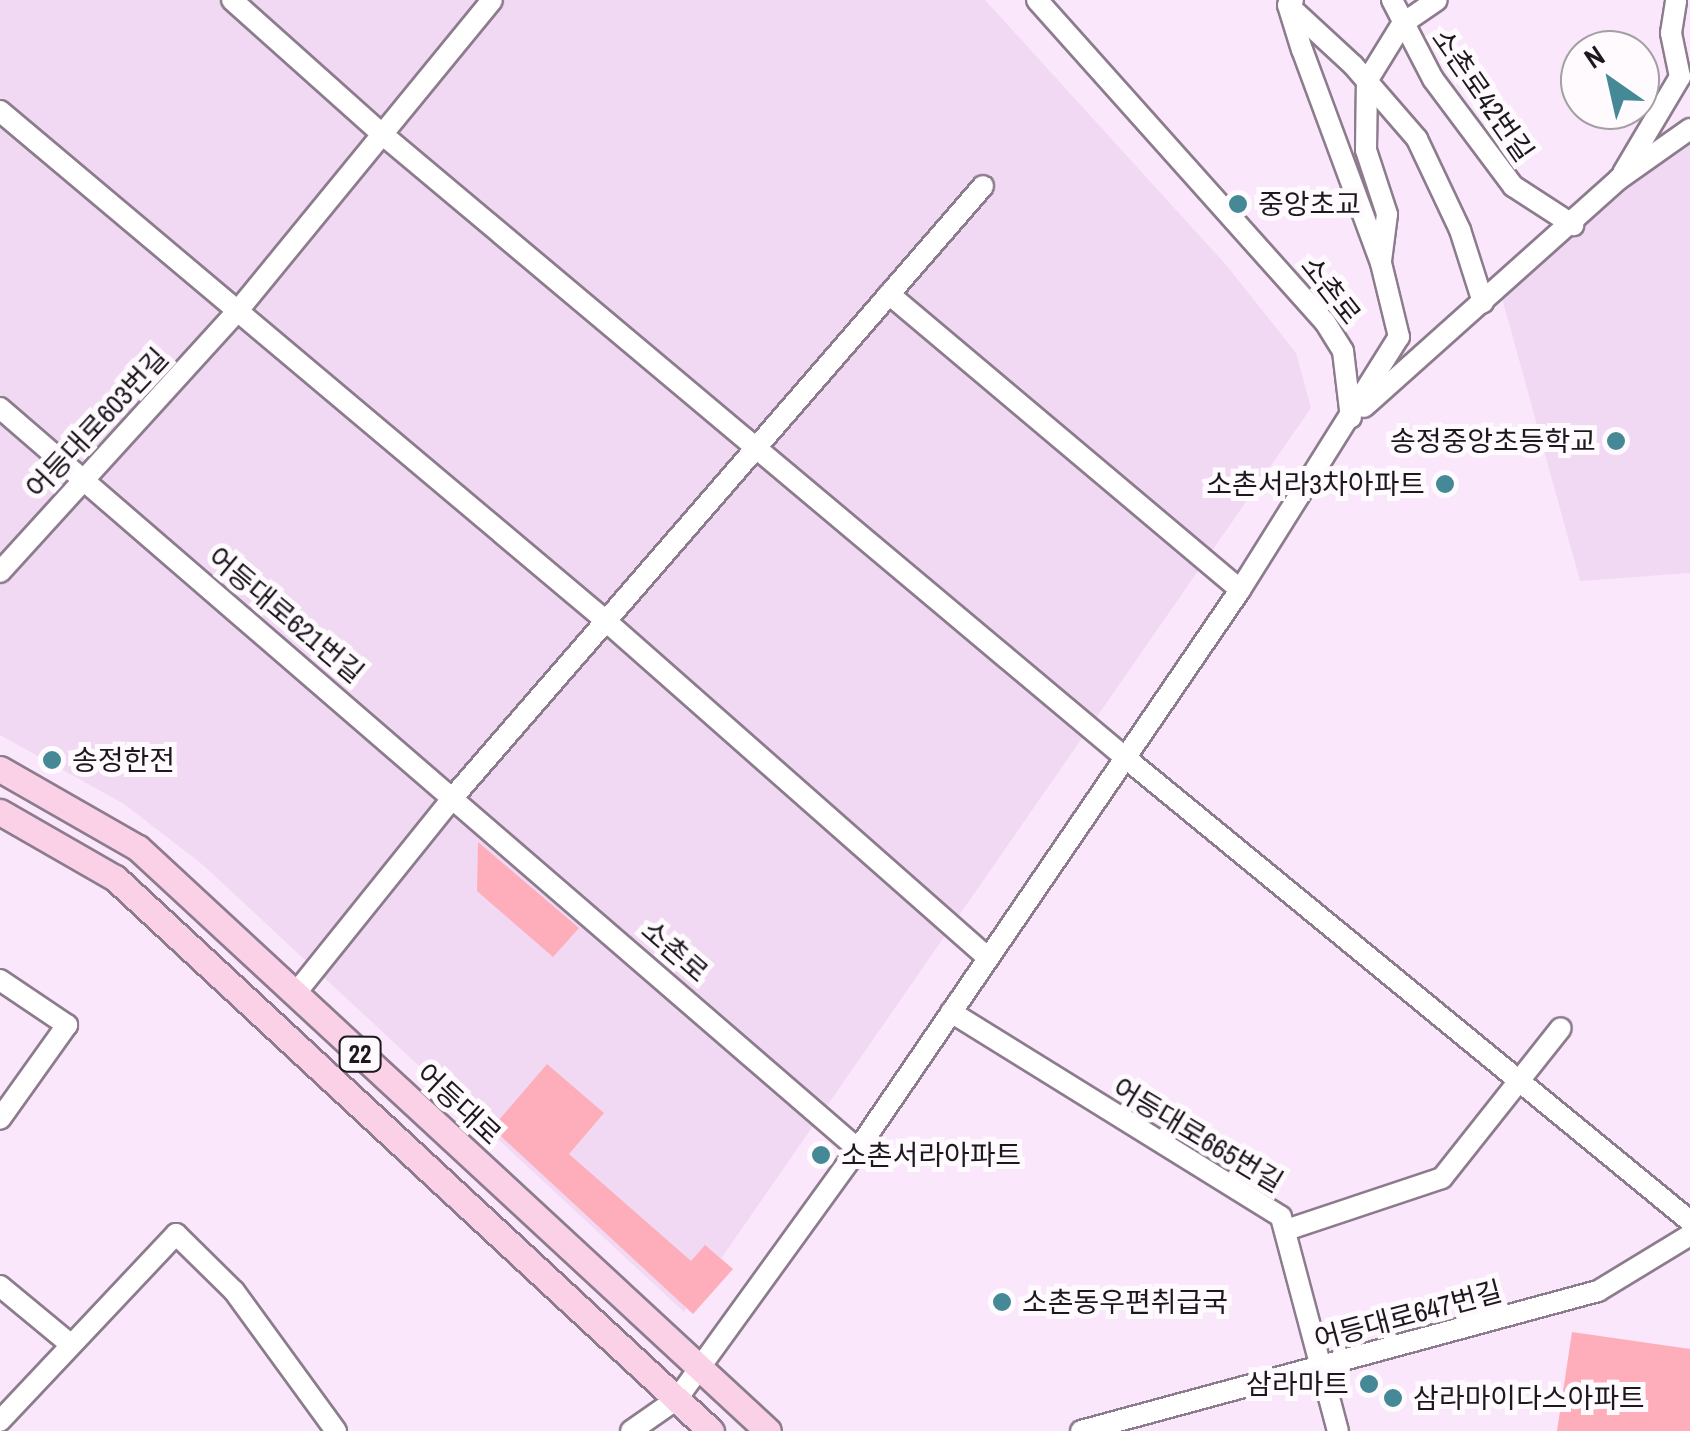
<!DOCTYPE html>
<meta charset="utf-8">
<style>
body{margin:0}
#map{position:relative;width:1690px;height:1431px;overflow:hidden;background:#fae7fb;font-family:"Archivo Narrow","Noto Sans KR",sans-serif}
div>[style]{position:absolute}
.built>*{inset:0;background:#f1d9f3}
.green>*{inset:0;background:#fdaeba}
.roads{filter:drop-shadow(2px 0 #8c7c8d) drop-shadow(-2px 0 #8c7c8d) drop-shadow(0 2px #8c7c8d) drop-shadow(0 -2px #8c7c8d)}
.minor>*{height:20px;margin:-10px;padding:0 10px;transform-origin:10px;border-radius:10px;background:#fff}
.major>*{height:25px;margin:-12.5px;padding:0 12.5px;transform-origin:12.5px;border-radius:12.5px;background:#fbd1e8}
.dots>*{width:28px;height:28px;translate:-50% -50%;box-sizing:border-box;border:5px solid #fefafe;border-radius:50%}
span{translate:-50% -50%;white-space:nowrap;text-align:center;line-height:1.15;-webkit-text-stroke:10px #fefafe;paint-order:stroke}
.shield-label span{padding:2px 8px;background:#fefafe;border:2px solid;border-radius:8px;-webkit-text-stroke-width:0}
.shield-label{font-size:25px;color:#1d171e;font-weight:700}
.street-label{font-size:28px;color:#1d171e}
.poi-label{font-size:28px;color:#1d171e}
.left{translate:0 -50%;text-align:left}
.right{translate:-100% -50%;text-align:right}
.north{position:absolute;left:1560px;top:30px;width:100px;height:100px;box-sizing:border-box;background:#fefafe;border:2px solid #a49fa4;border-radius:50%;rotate:326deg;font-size:28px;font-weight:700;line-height:40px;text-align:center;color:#1d171e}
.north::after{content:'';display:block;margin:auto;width:35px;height:45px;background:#448995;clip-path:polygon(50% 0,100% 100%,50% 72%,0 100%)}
</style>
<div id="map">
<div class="built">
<div style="clip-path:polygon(0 0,985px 0,1227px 266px,1296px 353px,1311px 408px,684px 1312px,203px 865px,124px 804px,0 735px)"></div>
<div style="clip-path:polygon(1690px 135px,1690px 573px,1580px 581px,1502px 298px)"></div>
</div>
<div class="green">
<div style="clip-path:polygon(478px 842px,579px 928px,553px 957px,477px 891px)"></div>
<div style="clip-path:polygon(547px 1064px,604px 1113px,569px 1154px,691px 1261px,705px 1245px,733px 1269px,693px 1314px,492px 1128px)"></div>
<div style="clip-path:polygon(1572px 1332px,1690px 1349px,1690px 1431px,1557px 1431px)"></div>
</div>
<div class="roads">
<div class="minor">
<div style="left:232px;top:0;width:201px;rotate:41.8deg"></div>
<div style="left:382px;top:134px;width:966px;rotate:40deg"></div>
<div style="left:1122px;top:755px;width:735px;rotate:39.37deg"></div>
<div style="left:1037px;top:0;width:432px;rotate:48.2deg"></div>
<div style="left:1325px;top:322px;width:34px;rotate:58deg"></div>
<div style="left:1343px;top:351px;width:67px;rotate:83.2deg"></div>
<div style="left:1392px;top:0;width:89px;rotate:62.6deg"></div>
<div style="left:1433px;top:79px;width:134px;rotate:53.2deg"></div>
<div style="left:1513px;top:186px;width:72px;rotate:33deg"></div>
<div style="left:1289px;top:6px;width:87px;rotate:42.7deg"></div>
<div style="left:1353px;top:65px;width:98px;rotate:49.1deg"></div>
<div style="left:1417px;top:139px;width:101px;rotate:64.7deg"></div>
<div style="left:1460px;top:230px;width:76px;rotate:72.3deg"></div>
<div style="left:0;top:111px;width:792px;rotate:40.08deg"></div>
<div style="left:606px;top:621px;width:508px;rotate:41.41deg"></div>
<div style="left:1623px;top:173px;width:112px;rotate:-59.3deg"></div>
<div style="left:1680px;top:77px;width:45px;rotate:-101.6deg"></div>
<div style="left:1671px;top:33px;width:33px;rotate:-81deg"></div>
<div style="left:1381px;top:261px;width:47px;rotate:-82.7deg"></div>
<div style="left:1387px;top:214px;width:67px;rotate:-108.2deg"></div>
<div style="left:1366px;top:150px;width:69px;rotate:-89.2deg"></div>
<div style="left:1367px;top:81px;width:67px;rotate:-58.4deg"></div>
<div style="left:1402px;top:24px;width:42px;rotate:-34.4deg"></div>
<div style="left:889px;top:294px;width:459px;rotate:40.1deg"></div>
<div style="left:1364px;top:407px;width:342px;rotate:-41.8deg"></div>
<div style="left:1619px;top:179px;width:87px;rotate:-35.2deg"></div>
<div style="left:0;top:408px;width:1134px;rotate:40.82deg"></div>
<div style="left:0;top:572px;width:350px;rotate:-47.7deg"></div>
<div style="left:236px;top:313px;width:404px;rotate:-50.7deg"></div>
<div style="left:0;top:980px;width:81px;rotate:33.9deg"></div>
<div style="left:67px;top:1025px;width:115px;rotate:125.5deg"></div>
<div style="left:295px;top:994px;width:255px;rotate:-51.2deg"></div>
<div style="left:455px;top:795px;width:806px;rotate:-49.07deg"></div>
<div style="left:951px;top:1012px;width:388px;rotate:31.8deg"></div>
<div style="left:1281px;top:1217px;width:221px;rotate:75.1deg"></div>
<div style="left:1286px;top:1230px;width:164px;rotate:-18.4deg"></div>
<div style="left:1442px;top:1178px;width:191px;rotate:-51.6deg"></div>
<div style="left:0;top:1286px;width:91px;rotate:39.6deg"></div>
<div style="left:0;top:1421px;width:257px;rotate:-46.7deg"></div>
<div style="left:176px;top:1234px;width:81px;rotate:44.5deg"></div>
<div style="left:234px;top:1291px;width:173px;rotate:53.9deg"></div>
<div style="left:631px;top:1431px;width:56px;rotate:-34.8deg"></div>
<div style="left:677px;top:1399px;width:309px;rotate:-54.1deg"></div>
<div style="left:858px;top:1149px;width:677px;rotate:-55.65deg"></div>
<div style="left:1240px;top:590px;width:299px;rotate:-57.9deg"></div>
<div style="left:1399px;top:337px;width:76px;rotate:-103.7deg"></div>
<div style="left:1381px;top:263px;width:227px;rotate:-110.3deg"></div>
<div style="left:1302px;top:50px;width:47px;rotate:-107.3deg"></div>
<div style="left:1288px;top:5px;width:7px;rotate:-45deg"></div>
<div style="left:1081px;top:1431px;width:536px;rotate:-15.15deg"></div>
<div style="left:1598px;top:1291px;width:108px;rotate:-31.3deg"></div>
</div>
<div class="major">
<div style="left:0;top:769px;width:159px;rotate:29.8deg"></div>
<div style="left:138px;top:848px;width:858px;rotate:42.78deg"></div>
<div style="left:0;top:812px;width:133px;rotate:29.9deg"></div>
<div style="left:115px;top:878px;width:813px;rotate:42.86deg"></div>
</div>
</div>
<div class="dots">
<div style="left:1238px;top:204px;background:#448995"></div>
<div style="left:1616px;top:441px;background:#448995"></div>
<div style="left:1445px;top:484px;background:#448995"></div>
<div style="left:52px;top:760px;background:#448995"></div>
<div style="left:821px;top:1155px;background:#448995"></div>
<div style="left:1002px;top:1302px;background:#448995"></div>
<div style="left:1369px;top:1384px;background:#448995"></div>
<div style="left:1393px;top:1398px;background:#448995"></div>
</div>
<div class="shield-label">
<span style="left:360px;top:1054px">22</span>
</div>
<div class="street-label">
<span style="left:1483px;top:95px;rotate:55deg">소촌로42번길</span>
<span style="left:1331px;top:290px;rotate:52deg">소촌로</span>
<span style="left:97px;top:423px;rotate:-47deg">어등대로603번길</span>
<span style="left:286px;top:615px;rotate:40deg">어등대로621번길</span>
<span style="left:675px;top:951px;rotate:41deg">소촌로</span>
<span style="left:459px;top:1104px;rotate:43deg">어등대로</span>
<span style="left:1198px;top:1135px;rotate:31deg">어등대로665번길</span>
<span style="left:1408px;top:1315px;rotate:-15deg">어등대로647번길</span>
</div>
<div class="poi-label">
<span class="left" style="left:1258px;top:204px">중앙초교</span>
<span class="right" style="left:1596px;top:441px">송정중앙초등학교</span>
<span class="right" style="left:1425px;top:484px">소촌서라3차아파트</span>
<span class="left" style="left:72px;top:760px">송정한전</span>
<span class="left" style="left:841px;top:1155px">소촌서라아파트</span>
<span class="left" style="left:1022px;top:1302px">소촌동우편취급국</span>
<span class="right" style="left:1349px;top:1384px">삼라마트</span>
<span class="left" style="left:1413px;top:1398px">삼라마이다스아파트</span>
</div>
<div class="north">N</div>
</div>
